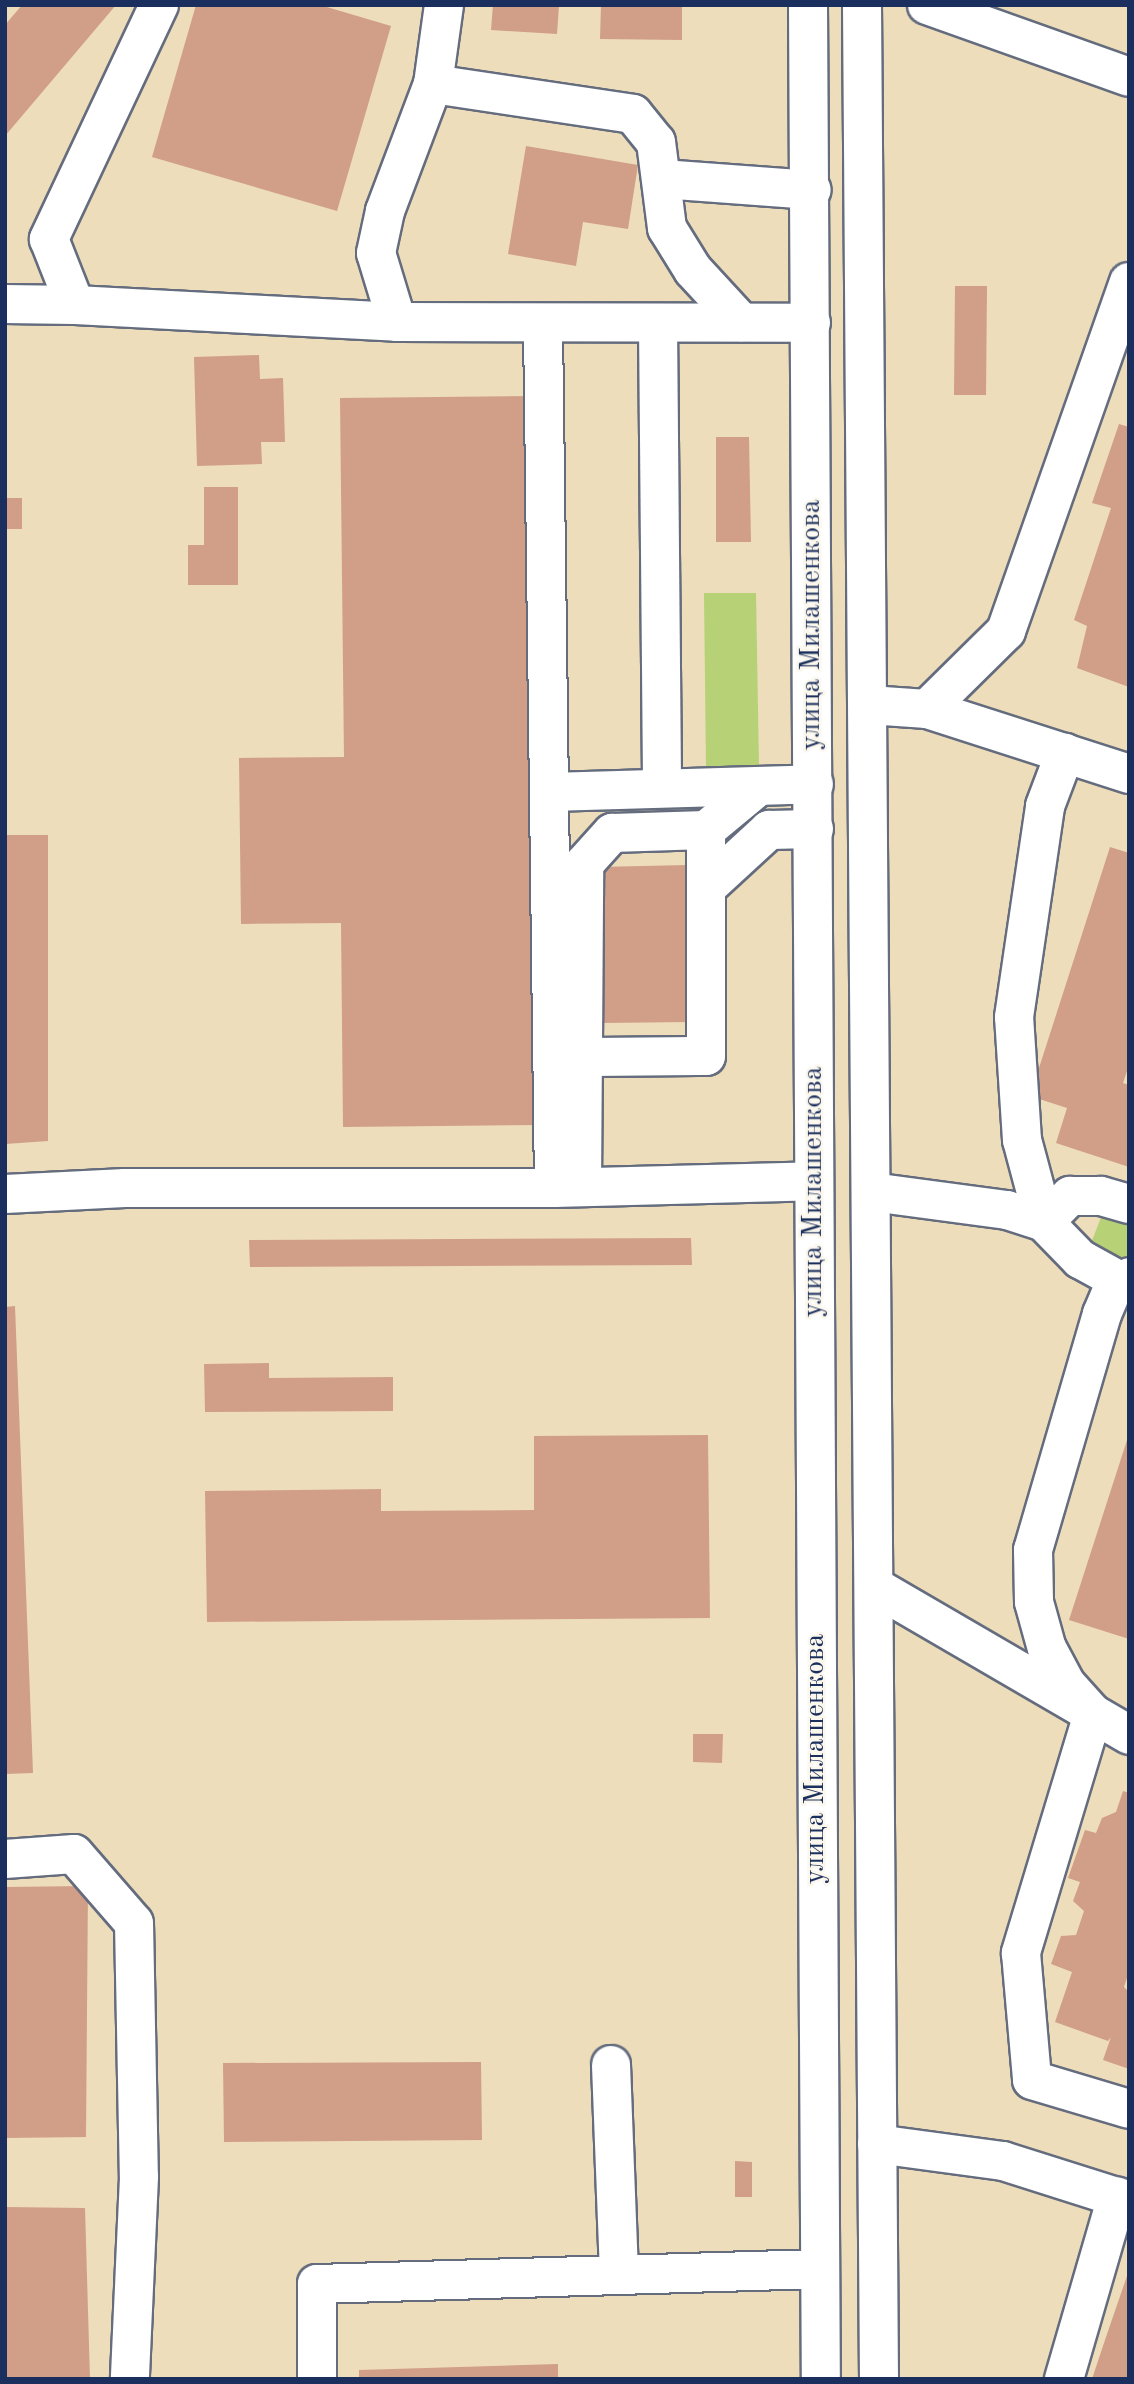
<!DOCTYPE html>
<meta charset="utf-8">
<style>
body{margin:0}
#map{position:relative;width:1134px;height:2384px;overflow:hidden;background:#edddba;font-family:"Old Standard TT",serif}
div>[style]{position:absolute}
.green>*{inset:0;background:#b6d176}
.building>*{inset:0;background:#d19e88}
.roads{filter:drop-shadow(2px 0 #646c7e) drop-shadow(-2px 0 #646c7e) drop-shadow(0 2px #646c7e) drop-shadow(0 -2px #646c7e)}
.minor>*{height:38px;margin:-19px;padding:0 19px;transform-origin:19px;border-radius:19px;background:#fff}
.major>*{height:38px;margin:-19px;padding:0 19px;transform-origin:19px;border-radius:19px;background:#fff}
span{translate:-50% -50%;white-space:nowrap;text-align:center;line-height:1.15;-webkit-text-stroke:5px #fbf7ec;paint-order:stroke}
.street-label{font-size:28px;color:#1b2f5e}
.frame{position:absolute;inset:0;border:7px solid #1b2f5e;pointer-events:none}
</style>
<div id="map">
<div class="green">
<div style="clip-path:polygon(704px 593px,756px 593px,759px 766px,706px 767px)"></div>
<div style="clip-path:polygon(1105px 1207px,1129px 1216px,1129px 1268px,1088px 1251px)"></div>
</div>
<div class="building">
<div style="clip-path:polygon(22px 5px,116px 5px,5px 136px,5px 25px)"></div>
<div style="clip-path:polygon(196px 5px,320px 5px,391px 26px,337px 211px,152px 157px)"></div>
<div style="clip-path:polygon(493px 5px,559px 5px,557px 34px,491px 30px)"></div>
<div style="clip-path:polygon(601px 5px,682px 5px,682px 40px,600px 39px)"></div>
<div style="clip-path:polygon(526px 146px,638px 165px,628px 229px,583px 222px,576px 266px,508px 254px)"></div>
<div style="clip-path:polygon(955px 286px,987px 286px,986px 395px,954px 395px)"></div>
<div style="clip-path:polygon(259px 355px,260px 379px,283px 378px,285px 442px,261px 442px,262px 464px,197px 466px,194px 357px)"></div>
<div style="clip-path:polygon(536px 396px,544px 1125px,343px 1127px,341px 923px,241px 924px,239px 758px,344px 757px,340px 398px)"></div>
<div style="clip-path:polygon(1119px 424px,1129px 427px,1129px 687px,1077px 668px,1087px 626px,1074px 620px,1111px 508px,1092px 503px)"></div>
<div style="clip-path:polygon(716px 437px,749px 437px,751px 542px,716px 542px)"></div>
<div style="clip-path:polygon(204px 487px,238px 487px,238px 585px,188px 585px,188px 545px,204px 545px)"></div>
<div style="clip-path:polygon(5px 498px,22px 498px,22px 529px,5px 529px)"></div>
<div style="clip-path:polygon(5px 835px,48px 835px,48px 1141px,5px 1144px)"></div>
<div style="clip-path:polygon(1110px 847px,1129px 853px,1129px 1065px,1123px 1083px,1129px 1085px,1129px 1167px,1056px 1143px,1067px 1108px,1030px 1096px)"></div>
<div style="clip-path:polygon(688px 865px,691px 1022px,601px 1023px,598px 867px)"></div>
<div style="clip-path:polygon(691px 1238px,692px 1265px,250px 1267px,249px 1240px)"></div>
<div style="clip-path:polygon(15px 1306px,33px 1773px,5px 1774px,5px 1307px)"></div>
<div style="clip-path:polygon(269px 1363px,269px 1378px,393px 1377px,393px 1411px,205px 1412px,204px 1364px)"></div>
<div style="clip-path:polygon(708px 1435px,710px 1618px,207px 1622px,205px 1491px,381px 1489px,381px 1511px,534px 1510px,534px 1436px)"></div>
<div style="clip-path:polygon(1128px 1437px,1129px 1437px,1129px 1639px,1069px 1620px)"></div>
<div style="clip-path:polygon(693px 1734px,723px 1734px,722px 1763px,693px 1762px)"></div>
<div style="clip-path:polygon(1123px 1791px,1129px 1793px,1129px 1972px,1124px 1987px,1129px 1992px,1129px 2069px,1103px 2060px,1111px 2037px,1108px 2041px,1055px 2022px,1072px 1972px,1051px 1964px,1061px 1936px,1076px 1935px,1084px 1911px,1073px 1901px,1080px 1882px,1068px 1878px,1085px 1830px,1096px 1833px,1102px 1818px,1116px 1812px)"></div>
<div style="clip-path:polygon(88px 1886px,86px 2137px,5px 2138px,5px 1887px)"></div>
<div style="clip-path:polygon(481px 2062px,482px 2140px,224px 2142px,223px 2063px)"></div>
<div style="clip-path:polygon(735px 2161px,752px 2162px,752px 2197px,735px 2197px)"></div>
<div style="clip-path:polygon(5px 2207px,85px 2208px,90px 2379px,5px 2379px)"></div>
<div style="clip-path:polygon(1128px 2273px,1129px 2379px,1092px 2379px,1106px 2337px)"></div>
<div style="clip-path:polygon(558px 2364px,558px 2379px,359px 2379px,359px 2370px)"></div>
</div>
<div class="roads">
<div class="minor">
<div style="left:159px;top:5px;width:259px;rotate:115.2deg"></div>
<div style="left:49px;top:239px;width:71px;rotate:68.5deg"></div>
<div style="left:75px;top:305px;width:322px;rotate:3deg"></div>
<div style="left:397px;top:322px;width:414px;rotate:0.1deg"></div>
<div style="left:444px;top:5px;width:80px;rotate:97.9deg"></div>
<div style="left:433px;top:84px;width:202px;rotate:8.5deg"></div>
<div style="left:633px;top:114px;width:36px;rotate:51deg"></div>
<div style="left:656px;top:142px;width:87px;rotate:82.7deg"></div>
<div style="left:667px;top:228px;width:49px;rotate:58.2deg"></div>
<div style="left:693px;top:270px;width:71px;rotate:47.3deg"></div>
<div style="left:927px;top:5px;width:214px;rotate:19.6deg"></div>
<div style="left:662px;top:179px;width:150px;rotate:4.2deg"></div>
<div style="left:5px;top:304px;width:70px;rotate:0.8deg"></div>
<div style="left:397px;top:322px;width:72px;rotate:-106.9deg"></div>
<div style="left:376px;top:253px;width:43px;rotate:-77.9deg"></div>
<div style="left:385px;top:211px;width:136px;rotate:-69.3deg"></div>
<div style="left:658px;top:323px;width:465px;rotate:89.5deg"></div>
<div style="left:543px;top:325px;width:863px;rotate:89.27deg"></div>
<div style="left:869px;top:705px;width:58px;rotate:3.9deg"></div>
<div style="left:927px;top:709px;width:111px;rotate:-44.6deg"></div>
<div style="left:1006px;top:631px;width:370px;rotate:-70.6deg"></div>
<div style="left:927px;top:709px;width:212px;rotate:17.8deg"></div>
<div style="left:552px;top:792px;width:262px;rotate:-1.7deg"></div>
<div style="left:706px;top:888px;width:86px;rotate:-42.6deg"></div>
<div style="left:769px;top:830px;width:45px;rotate:-1.3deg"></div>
<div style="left:583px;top:1057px;width:123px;rotate:-0.5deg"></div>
<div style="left:706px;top:1056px;width:226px;rotate:-90deg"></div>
<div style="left:582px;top:1187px;width:323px;rotate:-89.6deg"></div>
<div style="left:584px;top:864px;width:42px;rotate:-47.9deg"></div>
<div style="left:612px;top:833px;width:94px;rotate:-1.8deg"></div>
<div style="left:706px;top:830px;width:69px;rotate:-39.7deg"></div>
<div style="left:872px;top:1192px;width:136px;rotate:7.6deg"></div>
<div style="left:1007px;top:1210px;width:39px;rotate:18deg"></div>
<div style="left:1044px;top:1222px;width:52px;rotate:45.8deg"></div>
<div style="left:1080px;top:1259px;width:48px;rotate:28.7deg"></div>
<div style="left:5px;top:1194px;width:120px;rotate:-2.9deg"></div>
<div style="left:125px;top:1188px;width:429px"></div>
<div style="left:554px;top:1188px;width:260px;rotate:-1.5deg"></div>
<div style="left:1044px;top:1222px;width:85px;rotate:-105deg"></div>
<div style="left:1022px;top:1140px;width:123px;rotate:-93.7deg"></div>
<div style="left:1014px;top:1017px;width:213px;rotate:-81.6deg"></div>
<div style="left:1045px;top:806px;width:57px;rotate:-69.3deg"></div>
<div style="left:1044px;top:1222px;width:37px;rotate:-45deg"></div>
<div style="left:1070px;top:1196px;width:31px"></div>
<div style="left:1101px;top:1196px;width:29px;rotate:16deg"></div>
<div style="left:875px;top:1587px;width:294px;rotate:30.2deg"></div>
<div style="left:1093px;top:1714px;width:250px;rotate:106.8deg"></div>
<div style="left:1021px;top:1953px;width:127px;rotate:85deg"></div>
<div style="left:1032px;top:2080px;width:101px;rotate:16.6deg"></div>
<div style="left:1093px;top:1714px;width:40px;rotate:-132deg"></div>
<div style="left:1066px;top:1684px;width:40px;rotate:-118deg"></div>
<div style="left:1047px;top:1649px;width:49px;rotate:-105.5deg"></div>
<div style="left:1034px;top:1602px;width:52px;rotate:-91.1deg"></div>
<div style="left:1033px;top:1550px;width:246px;rotate:-73.7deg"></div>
<div style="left:1102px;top:1314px;width:25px;rotate:-67deg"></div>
<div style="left:1112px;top:1291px;width:22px;rotate:-39deg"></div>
<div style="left:5px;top:1859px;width:69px;rotate:-4.1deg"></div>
<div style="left:74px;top:1854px;width:91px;rotate:49deg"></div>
<div style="left:134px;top:1923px;width:254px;rotate:88.9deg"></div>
<div style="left:139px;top:2177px;width:202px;rotate:92.6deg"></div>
<div style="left:611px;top:2065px;width:209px;rotate:87.8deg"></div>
<div style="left:877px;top:2144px;width:127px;rotate:7.7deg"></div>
<div style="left:1003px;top:2161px;width:132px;rotate:17.6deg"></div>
<div style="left:317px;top:2379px;width:95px;rotate:-90deg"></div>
<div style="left:317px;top:2284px;width:503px;rotate:-1.71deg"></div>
<div style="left:1064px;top:2379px;width:190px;rotate:-73.8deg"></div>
</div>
<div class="major">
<div style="left:808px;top:5px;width:2374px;rotate:89.69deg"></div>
<div style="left:862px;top:5px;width:2374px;rotate:89.59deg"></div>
</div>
</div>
<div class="street-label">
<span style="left:812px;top:625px;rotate:-90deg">улица Милашенкова</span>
<span style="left:814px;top:1192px;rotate:-90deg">улица Милашенкова</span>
<span style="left:816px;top:1759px;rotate:-90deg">улица Милашенкова</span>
</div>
<div class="frame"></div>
</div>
